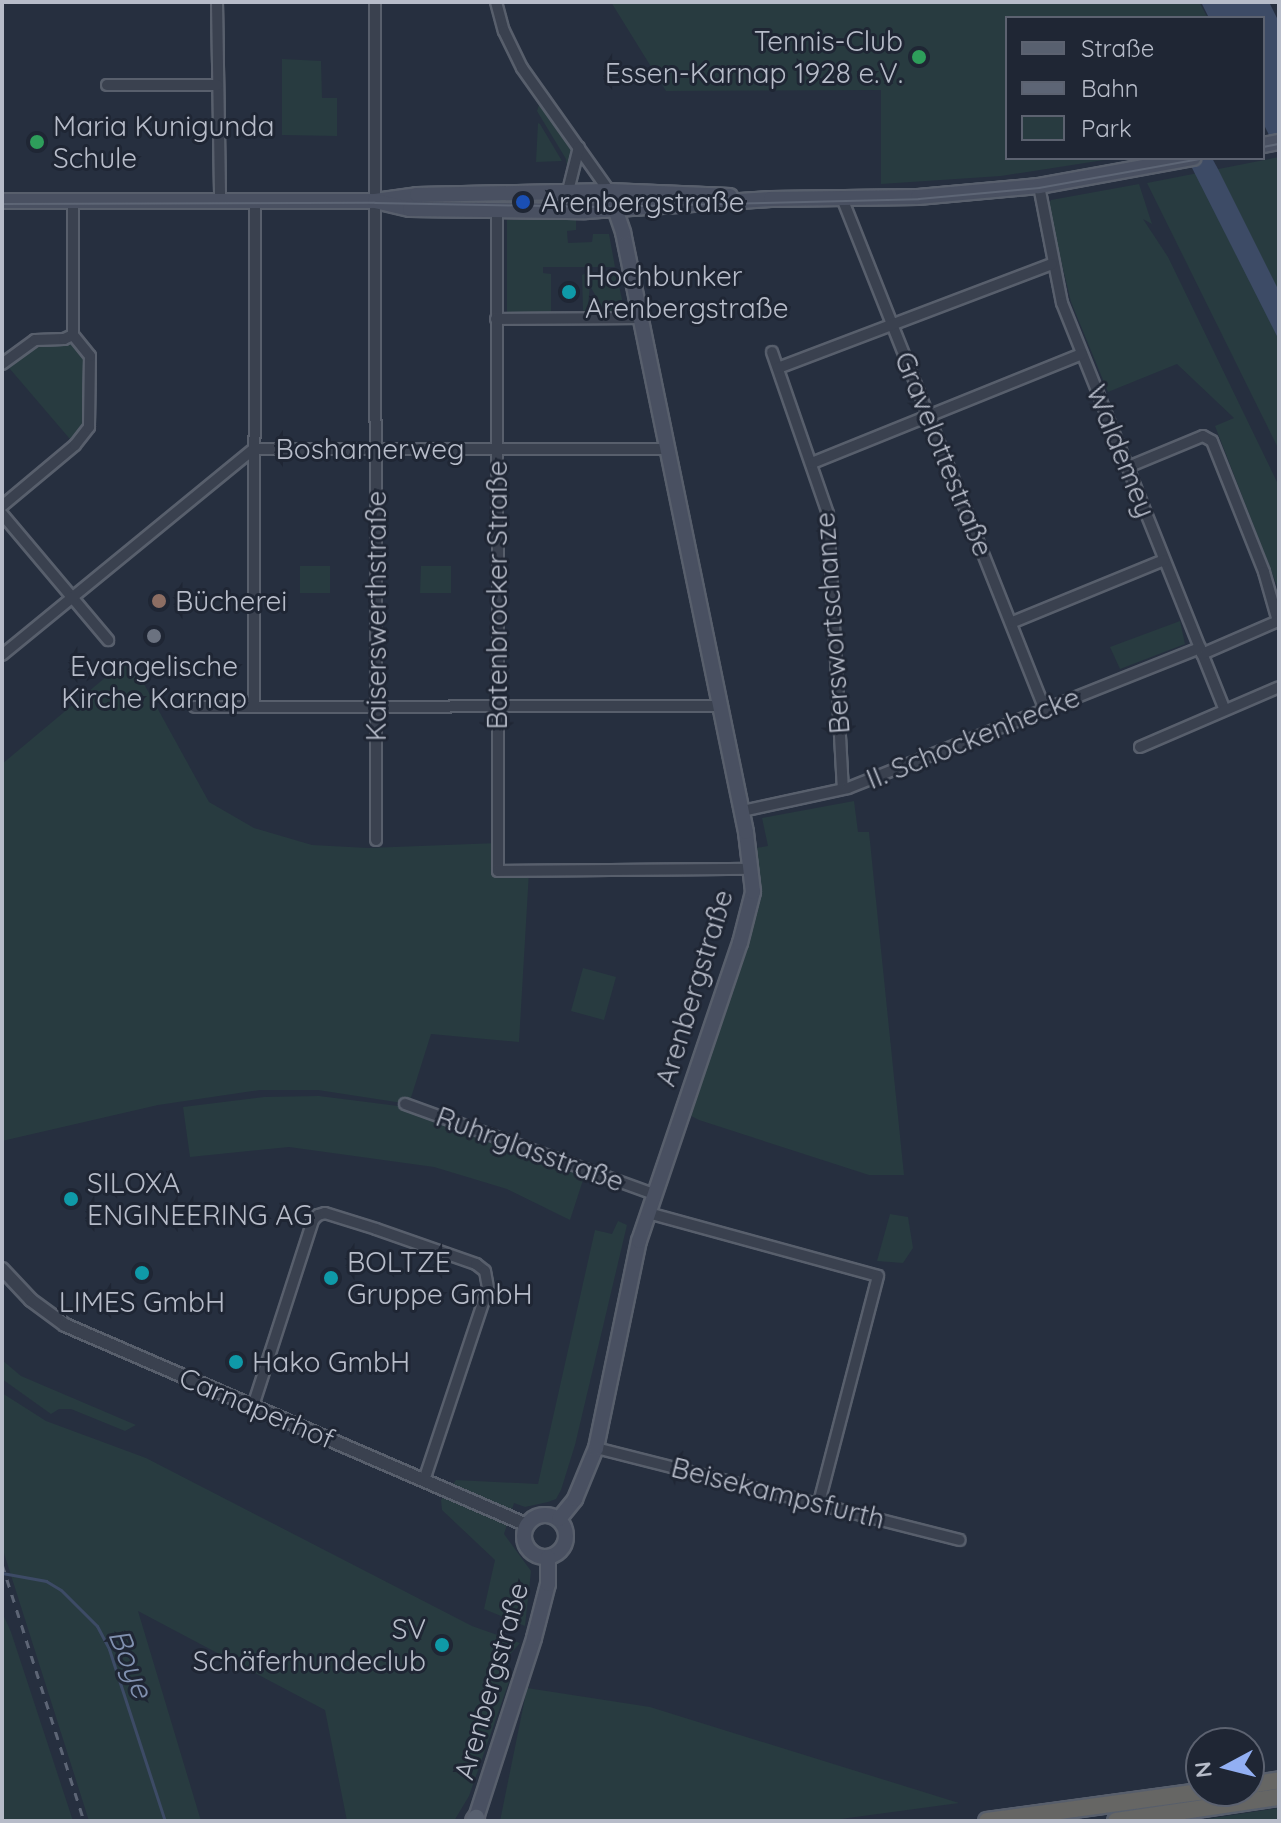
<!DOCTYPE html>
<meta charset="utf-8">
<style>
body{margin:0}
#map{position:relative;width:1281px;height:1823px;overflow:hidden;background:#262f3f;font-family:Quicksand,sans-serif}
div>[style]{position:absolute}
.green>*{inset:0;background:#283b40}
.water>*{inset:0;background:#3d4b66}
.stream>*{height:3px;margin:-1.5px;padding:0 1.5px;transform-origin:1.5px;border-radius:1.5px;background:#3d4b66}
.roads{filter:drop-shadow(2px 0 #585f6c) drop-shadow(-2px 0 #585f6c) drop-shadow(0 2px #585f6c) drop-shadow(0 -2px #585f6c)}
.minor>*{height:10px;margin:-5px;padding:0 5px;transform-origin:5px;border-radius:5px;background:#3a414f}
.tertiary>*{height:12px;margin:-6px;padding:0 6px;transform-origin:6px;border-radius:6px;background:#3a414f}
.secondary>*{height:14px;margin:-7px;padding:0 7px;transform-origin:7px;border-radius:7px;background:#495061}
.secondary>.ring{margin:-7px;padding:0;box-sizing:content-box;background:none;border:14px solid #495061;border-radius:50%}
.primary>*{height:16px;margin:-8px;padding:0 8px;transform-origin:8px;border-radius:8px;background:#58606f}
.trunk>*{height:16px;margin:-8px;padding:0 8px;transform-origin:8px;border-radius:8px;background:#666664}
.tram>*{height:2px;margin:-1px;padding:0 1px;transform-origin:1px;border-radius:1px;background:#5d6575}
.rail>*{height:3px;margin-top:-1.5px;transform-origin:0;background:repeating-linear-gradient(90deg,#5d6575 0 8px,transparent 0 16px)}
.dots>*{width:22px;height:22px;translate:-50% -50%;box-sizing:border-box;border:4px solid #1f2634;border-radius:50%}
span{translate:-50% -50%;white-space:nowrap;text-align:center;line-height:1.15;-webkit-text-stroke:6px #1f2634;paint-order:stroke}
.poi-label{font-size:28px;color:#b7bcc9}
.right{translate:-100% -50%;text-align:right}
.left{translate:0 -50%;text-align:left}
.street-label{font-size:28px;color:#b7bcc9}
.water-label{font-size:30px;color:#8090af;font-style:italic}
.frame{position:absolute;inset:0;border:4px solid #b7bcc9;pointer-events:none}
.legend{position:absolute;left:1005px;top:16px;width:260px;height:144px;box-sizing:border-box;background:#1f2634;border:2px solid #5c6270;margin:0;padding:10px 14px;list-style:none;font-size:24px;color:#b7bcc9}
.legend li{display:flex;align-items:center;gap:16px;height:40px}
.legend b{width:40px;border:2px solid #5c6270}
.north{position:absolute;left:1185px;top:1727px;width:80px;height:80px;box-sizing:border-box;background:#1f2634;border:2px solid #5c6270;border-radius:50%;rotate:263deg;font-size:22px;font-weight:700;line-height:32px;text-align:center;color:#b7bcc9}
.north::after{content:'';display:block;margin:auto;width:28px;height:36px;background:#92aff3;clip-path:polygon(50% 0,100% 100%,50% 72%,0 100%)}
</style>
<div id="map">
<div class="green">
<div style="clip-path:polygon(611px 2px,1199px 2px,1208px 18px,1007px 18px,1007px 158px,1117px 158px,1001px 176px,881px 184px,881px 90px,666px 91px)"></div>
<div style="clip-path:polygon(282px 59px,321px 61px,322px 98px,337px 98px,337px 136px,282px 135px)"></div>
<div style="clip-path:polygon(540px 102px,573px 152px,568px 174px,566px 159px,537px 111px)"></div>
<div style="clip-path:polygon(538px 123px,540px 124px,562px 161px,536px 162px)"></div>
<div style="clip-path:polygon(1279px 157px,1279px 450px,1147px 183px)"></div>
<div style="clip-path:polygon(1139px 184px,1152px 224px,1143px 219px,1168px 257px,1279px 486px,1279px 591px,1215px 426px,1234px 418px,1177px 364px,1108px 392px,1071px 302px,1048px 206px,1051px 200px)"></div>
<div style="clip-path:polygon(507px 220px,576px 220px,576px 230px,567px 231px,568px 243px,592px 242px,593px 234px,609px 234px,615px 267px,543px 267px,543px 273px,551px 274px,551px 313px,507px 313px)"></div>
<div style="clip-path:polygon(588px 272px,616px 272px,625px 313px,607px 315px,590px 286px,587px 314px,583px 310px,582px 275px)"></div>
<div style="clip-path:polygon(73px 335px,85px 347px,90px 415px,75px 445px,4px 362px,24px 345px)"></div>
<div style="clip-path:polygon(300px 566px,330px 566px,330px 593px,300px 593px)"></div>
<div style="clip-path:polygon(421px 566px,451px 566px,451px 593px,420px 593px)"></div>
<div style="clip-path:polygon(1180px 621px,1185px 644px,1120px 669px,1110px 647px)"></div>
<div style="clip-path:polygon(125px 661px,143px 682px,209px 802px,254px 828px,312px 845px,368px 848px,498px 843px,497px 872px,529px 872px,519px 1042px,431px 1034px,409px 1104px,318px 1090px,260px 1090px,158px 1105px,2px 1141px,2px 764px)"></div>
<div style="clip-path:polygon(854px 801px,858px 832px,869px 832px,904px 1175px,869px 1175px,699px 1120px,683px 1112px,748px 918px,749px 849px,768px 846px,762px 818px)"></div>
<div style="clip-path:polygon(583px 968px,616px 977px,604px 1020px,571px 1011px)"></div>
<div style="clip-path:polygon(319px 1096px,406px 1107px,586px 1171px,570px 1220px,507px 1189px,434px 1167px,289px 1147px,190px 1157px,183px 1107px,264px 1097px)"></div>
<div style="clip-path:polygon(890px 1214px,908px 1217px,913px 1248px,903px 1263px,877px 1261px)"></div>
<div style="clip-path:polygon(618px 1221px,627px 1225px,575px 1445px,561px 1490px,556px 1499px,548px 1502px,525px 1507px,514px 1503px,504px 1534px,531px 1571px,525px 1626px,484px 1609px,495px 1560px,442px 1510px,441px 1500px,456px 1480px,538px 1484px,595px 1230px,612px 1234px)"></div>
<div style="clip-path:polygon(2px 1360px,21px 1376px,136px 1425px,125px 1431px,71px 1409px,59px 1409px,51px 1414px,2px 1379px)"></div>
<div style="clip-path:polygon(2px 1393px,46px 1421px,146px 1458px,472px 1626px,520px 1643px,504px 1661px,502px 1675px,511px 1676px,469px 1796px,454px 1821px,347px 1821px,325px 1710px,138px 1611px,201px 1821px,89px 1821px,2px 1547px)"></div>
<div style="clip-path:polygon(2px 1612px,11px 1632px,73px 1821px,2px 1821px)"></div>
<div style="clip-path:polygon(527px 1688px,650px 1707px,959px 1803px,826px 1821px,500px 1821px)"></div>
<div style="clip-path:polygon(1279px 1808px,1279px 1821px,1194px 1821px)"></div>
</div>
<div class="water">
<div style="clip-path:polygon(1201px 2px,1269px 2px,1279px 22px,1279px 155px,1263px 123px,1263px 18px,1209px 18px)"></div>
<div style="clip-path:polygon(1187px 158px,1212px 158px,1218px 169px,1279px 291px,1279px 340px)"></div>
</div>
<div class="stream">
<div style="left:2px;top:1573px;width:45px;rotate:10.3deg"></div>
<div style="left:46px;top:1581px;width:17px;rotate:31deg"></div>
<div style="left:61px;top:1590px;width:51px;rotate:45deg"></div>
<div style="left:97px;top:1626px;width:26px;rotate:62deg"></div>
<div style="left:109px;top:1649px;width:181px;rotate:72deg"></div>
</div>
<div class="roads">
<div class="minor">
<div style="left:217px;top:2px;width:199px;rotate:89.1deg"></div>
<div style="left:375px;top:2px;width:838px;rotate:89.93deg"></div>
<div style="left:496px;top:2px;width:30px;rotate:75deg"></div>
<div style="left:504px;top:31px;width:41px;rotate:64.1deg"></div>
<div style="left:522px;top:68px;width:151px;rotate:54.7deg"></div>
<div style="left:107px;top:85px;width:111px"></div>
<div style="left:1039px;top:186px;width:119px;rotate:78.9deg"></div>
<div style="left:1062px;top:303px;width:437px;rotate:68.2deg"></div>
<div style="left:568px;top:191px;width:45px;rotate:-76deg"></div>
<div style="left:842px;top:198px;width:551px;rotate:68.37deg"></div>
<div style="left:497px;top:212px;width:659px;rotate:89.91deg"></div>
<div style="left:498px;top:871px;width:254px;rotate:-0.5deg"></div>
<div style="left:496px;top:319px;width:144px;rotate:-0.4deg"></div>
<div style="left:772px;top:352px;width:171px;rotate:70.9deg"></div>
<div style="left:828px;top:514px;width:275px;rotate:86.9deg"></div>
<div style="left:2px;top:364px;width:41px;rotate:-36deg"></div>
<div style="left:35px;top:340px;width:29px;rotate:-2deg"></div>
<div style="left:64px;top:339px;width:10px;rotate:-24deg"></div>
<div style="left:778px;top:368px;width:293px;rotate:-20.8deg"></div>
<div style="left:812px;top:463px;width:291px;rotate:-22deg"></div>
<div style="left:1128px;top:467px;width:81px;rotate:-22.5deg"></div>
<div style="left:1203px;top:436px;width:10px;rotate:29deg"></div>
<div style="left:1212px;top:441px;width:141px;rotate:68.3deg"></div>
<div style="left:1264px;top:572px;width:51px;rotate:74.1deg"></div>
<div style="left:1278px;top:621px;width:83px;rotate:156.5deg"></div>
<div style="left:2px;top:506px;width:95px;rotate:-39.9deg"></div>
<div style="left:75px;top:445px;width:23px;rotate:-52deg"></div>
<div style="left:89px;top:427px;width:71px;rotate:-89.2deg"></div>
<div style="left:90px;top:356px;width:27px;rotate:-129deg"></div>
<div style="left:73px;top:335px;width:134px;rotate:-90deg"></div>
<div style="left:2px;top:514px;width:165px;rotate:49.9deg"></div>
<div style="left:1013px;top:622px;width:163px;rotate:-22.3deg"></div>
<div style="left:2px;top:655px;width:325px;rotate:-39.3deg"></div>
<div style="left:254px;top:449px;width:413px"></div>
<div style="left:195px;top:707px;width:525px;rotate:-0.11deg"></div>
<div style="left:254px;top:707px;width:506px;rotate:-89.89deg"></div>
<div style="left:1140px;top:747px;width:151px;rotate:-23.3deg"></div>
<div style="left:742px;top:811px;width:108px;rotate:-12.2deg"></div>
<div style="left:848px;top:788px;width:379px;rotate:-21.7deg"></div>
<div style="left:405px;top:1104px;width:265px;rotate:19.9deg"></div>
<div style="left:648px;top:1213px;width:238px;rotate:15.3deg"></div>
<div style="left:878px;top:1276px;width:235px;rotate:104.6deg"></div>
<div style="left:253px;top:1406px;width:195px;rotate:-72.1deg"></div>
<div style="left:313px;top:1220px;width:7px;rotate:-45deg"></div>
<div style="left:318px;top:1215px;width:7px;rotate:-16deg"></div>
<div style="left:325px;top:1213px;width:53px;rotate:17.4deg"></div>
<div style="left:376px;top:1229px;width:106px;rotate:19.3deg"></div>
<div style="left:476px;top:1264px;width:11px;rotate:38deg"></div>
<div style="left:485px;top:1271px;width:17px;rotate:80deg"></div>
<div style="left:488px;top:1288px;width:202px;rotate:108.4deg"></div>
<div style="left:596px;top:1448px;width:375px;rotate:14.2deg"></div>
</div>
<div class="tertiary">
<div style="left:2px;top:1269px;width:42px;rotate:46.9deg"></div>
<div style="left:31px;top:1300px;width:42px;rotate:36.3deg"></div>
<div style="left:65px;top:1325px;width:503px;rotate:23.41deg"></div>
</div>
<div class="secondary">
<div style="left:1263px;top:145px;width:16px;rotate:-11deg"></div>
<div style="left:2px;top:201px;width:373px"></div>
<div style="left:375px;top:201px;width:42px;rotate:-8.1deg"></div>
<div style="left:417px;top:195px;width:192px;rotate:-1.2deg"></div>
<div style="left:609px;top:191px;width:121px;rotate:2.4deg"></div>
<div style="left:375px;top:201px;width:36px;rotate:13deg"></div>
<div style="left:410px;top:209px;width:176px;rotate:0.7deg"></div>
<div style="left:586px;top:211px;width:185px;rotate:-3.7deg"></div>
<div style="left:771px;top:199px;width:147px;rotate:-0.8deg"></div>
<div style="left:918px;top:197px;width:121px;rotate:-5.2deg"></div>
<div style="left:1039px;top:186px;width:157px;rotate:-10.3deg"></div>
<div class="ring" style="left:524px;top:1515px;width:28px;height:28px"></div>
<div style="left:559px;top:1519px;width:26px;rotate:-51deg"></div>
<div style="left:575px;top:1499px;width:55px;rotate:-67.6deg"></div>
<div style="left:596px;top:1448px;width:211px;rotate:-78.3deg"></div>
<div style="left:639px;top:1241px;width:315px;rotate:-71.3deg"></div>
<div style="left:740px;top:943px;width:53px;rotate:-75.7deg"></div>
<div style="left:753px;top:892px;width:60px;rotate:-96.7deg"></div>
<div style="left:746px;top:832px;width:612px;rotate:-101.59deg"></div>
<div style="left:623px;top:232px;width:43px;rotate:-108.9deg"></div>
<div style="left:475px;top:1821px;width:192px;rotate:-72.1deg"></div>
<div style="left:534px;top:1638px;width:56px;rotate:-75.5deg"></div>
<div style="left:548px;top:1584px;width:27px;rotate:-90deg"></div>
</div>
<div class="primary">
<div style="left:474px;top:1821px;width:4px;rotate:-56deg"></div>
</div>
<div class="trunk">
<div style="left:1249px;top:1785px;width:30px;rotate:-9deg"></div>
<div style="left:987px;top:1821px;width:222px;rotate:-7.8deg"></div>
<div style="left:1116px;top:1821px;width:165px;rotate:-8.4deg"></div>
</div>
</div>
<div class="tram">
<div style="left:1263px;top:147px;width:16px;rotate:-11deg"></div>
<div style="left:2px;top:204px;width:373px;rotate:-0.2deg"></div>
<div style="left:375px;top:203px;width:223px;rotate:1deg"></div>
<div style="left:598px;top:207px;width:321px;rotate:-1.4deg"></div>
<div style="left:919px;top:199px;width:121px;rotate:-5.2deg"></div>
<div style="left:1039px;top:188px;width:169px;rotate:-10.2deg"></div>
</div>
<div class="rail">
<div style="left:2px;top:1564px;width:270px;rotate:72.3deg"></div>
</div>
<div class="dots">
<div style="left:919px;top:57px;background:#2e9e5b"></div>
<div style="left:37px;top:142px;background:#2e9e5b"></div>
<div style="left:523px;top:202px;background:#1a4fb4"></div>
<div style="left:569px;top:292px;background:#0f9aa8"></div>
<div style="left:159px;top:601px;background:#8d6e63"></div>
<div style="left:154px;top:636px;background:#6b7280"></div>
<div style="left:71px;top:1199px;background:#0f9aa8"></div>
<div style="left:142px;top:1273px;background:#0f9aa8"></div>
<div style="left:331px;top:1278px;background:#0f9aa8"></div>
<div style="left:236px;top:1362px;background:#0f9aa8"></div>
<div style="left:442px;top:1645px;background:#0f9aa8"></div>
</div>
<div class="poi-label">
<span class="right" style="left:903px;top:57px">Tennis-Club<br>Essen-Karnap 1928 e.V.</span>
<span class="left" style="left:53px;top:142px">Maria Kunigunda<br>Schule</span>
<span class="left" style="left:541px;top:202px">Arenbergstraße</span>
<span class="left" style="left:585px;top:292px">Hochbunker<br>Arenbergstraße</span>
<span class="left" style="left:175px;top:601px">Bücherei</span>
<span style="left:154px;top:682px">Evangelische<br>Kirche Karnap</span>
<span class="left" style="left:87px;top:1199px">SILOXA<br>ENGINEERING AG</span>
<span class="left" style="left:347px;top:1278px">BOLTZE<br>Gruppe GmbH</span>
<span style="left:142px;top:1302px">LIMES GmbH</span>
<span class="left" style="left:252px;top:1362px">Hako GmbH</span>
<span class="right" style="left:426px;top:1645px">SV<br>Schäferhundeclub</span>
</div>
<div class="street-label">
<span style="left:370px;top:449px">Boshamerweg</span>
<span style="left:1121px;top:451px;rotate:68deg">Waldemey</span>
<span style="left:944px;top:454px;rotate:68deg">Gravelottestraße</span>
<span style="left:497px;top:595px;rotate:-90deg">Batenbrocker Straße</span>
<span style="left:376px;top:616px;rotate:-90deg">Kaiserswerthstraße</span>
<span style="left:832px;top:623px;rotate:-94deg">Berswortschanze</span>
<span style="left:973px;top:738px;rotate:-22deg">II. Schockenhecke</span>
<span style="left:694px;top:988px;rotate:-73deg">Arenbergstraße</span>
<span style="left:530px;top:1149px;rotate:20deg">Ruhrglasstraße</span>
<span style="left:257px;top:1408px;rotate:23deg">Carnaperhof</span>
<span style="left:778px;top:1493px;rotate:14deg">Beisekampsfurth</span>
<span style="left:491px;top:1681px;rotate:-74deg">Arenbergstraße</span>
</div>
<div class="water-label">
<span style="left:131px;top:1663px;rotate:68deg">Boye</span>
</div>
<div class="frame"></div>
<ul class="legend">
<li><b style="height:10px;background:#58606f"></b>Straße</li>
<li><b style="height:10px;background:#5d6575"></b>Bahn</li>
<li><b style="height:22px;background:#283b40"></b>Park</li>
</ul>
<div class="north">N</div>
</div>
